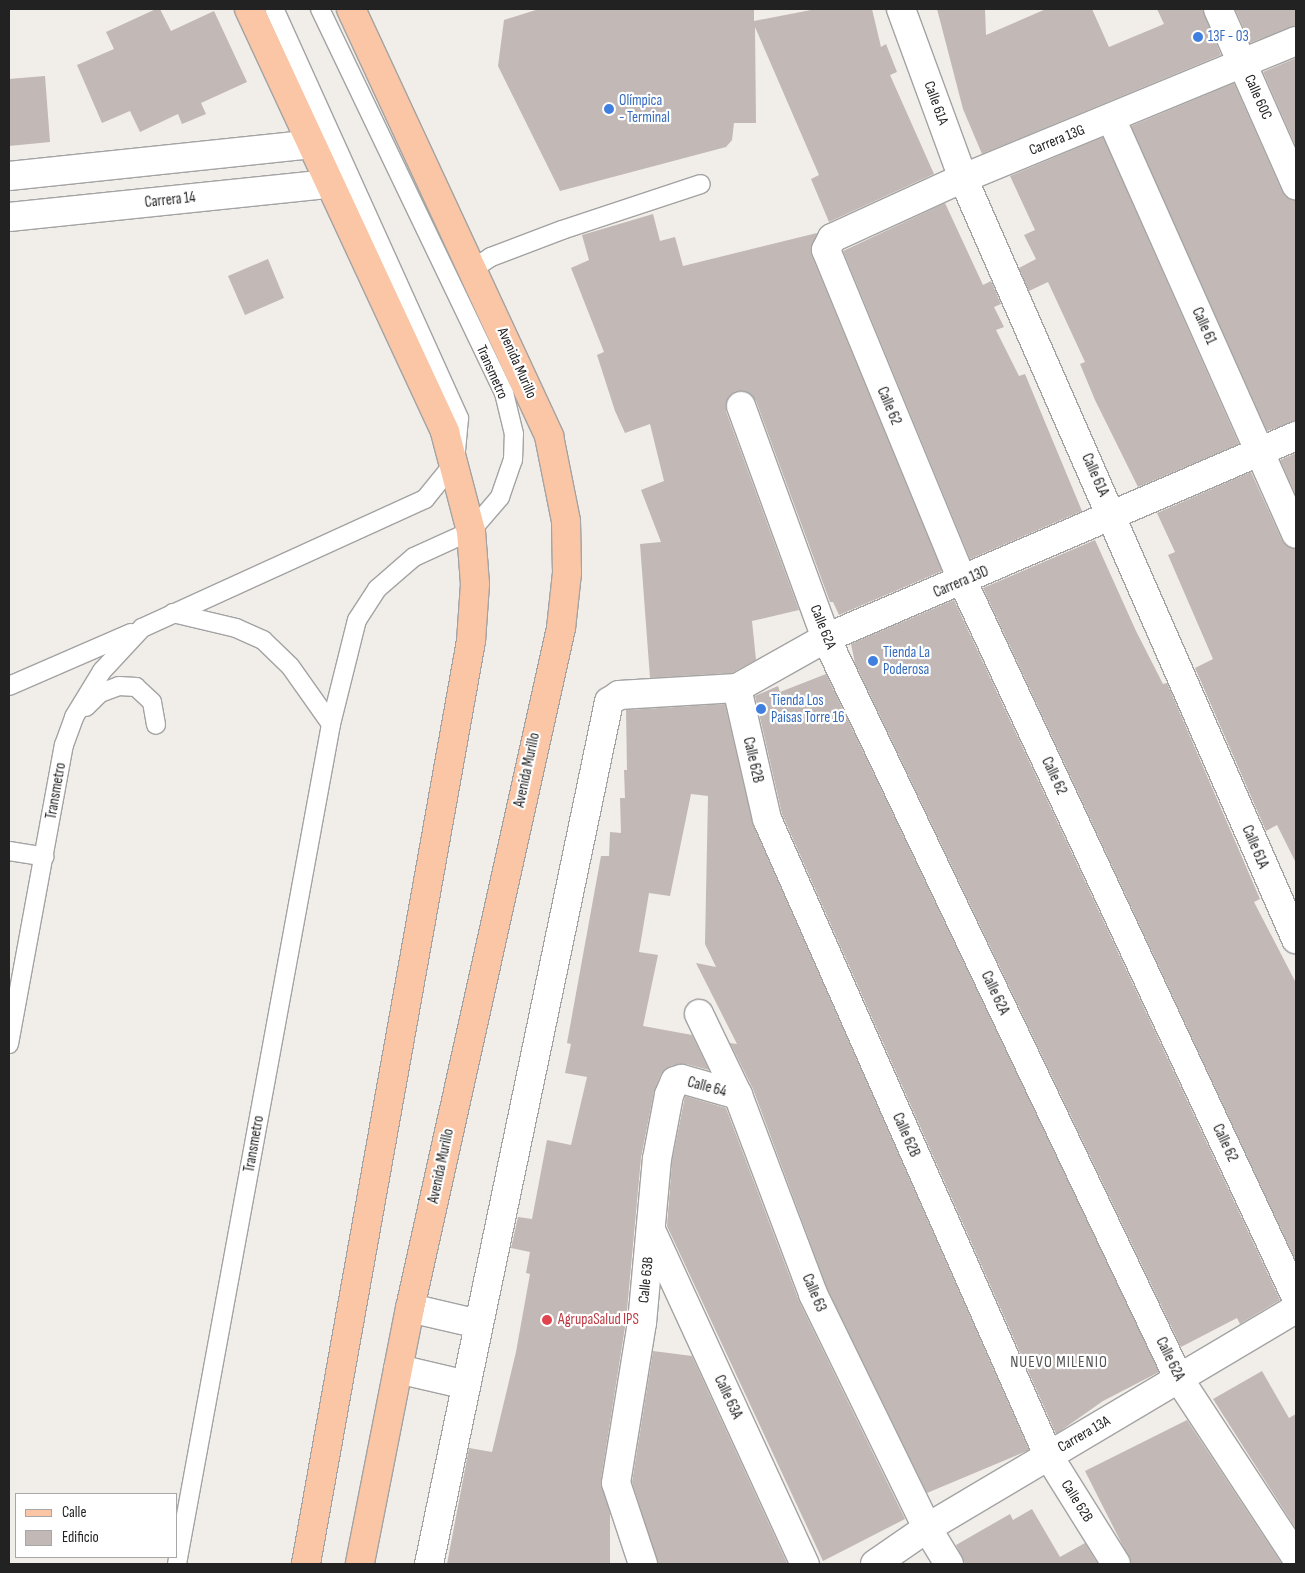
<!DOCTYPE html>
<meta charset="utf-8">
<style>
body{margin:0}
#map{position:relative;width:1305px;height:1573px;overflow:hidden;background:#f1ede9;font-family:"Sofia Sans Condensed",sans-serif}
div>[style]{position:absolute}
.building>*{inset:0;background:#c2b8b5}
.roads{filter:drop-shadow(1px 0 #a3a3a3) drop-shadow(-1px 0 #a3a3a3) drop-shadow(0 1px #a3a3a3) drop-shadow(0 -1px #a3a3a3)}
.service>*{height:18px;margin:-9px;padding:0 9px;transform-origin:9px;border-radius:9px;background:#fff}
.minor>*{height:28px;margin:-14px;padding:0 14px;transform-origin:14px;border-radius:14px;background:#fff}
.primary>*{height:28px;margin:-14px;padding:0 14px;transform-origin:14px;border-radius:14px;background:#fac6a5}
.dots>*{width:14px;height:14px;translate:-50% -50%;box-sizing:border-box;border:2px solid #fff;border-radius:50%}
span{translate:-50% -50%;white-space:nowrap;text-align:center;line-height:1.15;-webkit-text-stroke:4.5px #fff;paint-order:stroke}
.shop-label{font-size:15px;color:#366cbe}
.left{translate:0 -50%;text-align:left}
.street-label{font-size:15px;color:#222}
.health-label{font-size:15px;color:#be3a42}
.neighbourhood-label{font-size:16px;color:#555;letter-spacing:1px}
.frame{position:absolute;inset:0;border:10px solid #222;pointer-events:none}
.legend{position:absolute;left:15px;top:1493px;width:162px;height:65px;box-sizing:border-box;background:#fff;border:1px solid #a7a7a7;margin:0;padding:6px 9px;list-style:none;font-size:15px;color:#222}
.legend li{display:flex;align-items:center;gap:10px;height:25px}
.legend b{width:25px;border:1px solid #a7a7a7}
</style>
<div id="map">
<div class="building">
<div style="clip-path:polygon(156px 9px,160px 9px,171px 31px,214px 11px,247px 82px,201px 103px,206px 114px,182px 124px,178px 114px,140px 132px,130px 111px,102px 123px,77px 65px,114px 49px,106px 32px)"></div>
<div style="clip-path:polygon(539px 9px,754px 9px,754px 21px,816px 9px,872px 9px,881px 47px,886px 44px,897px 72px,890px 75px,934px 174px,829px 222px,811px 179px,819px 175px,755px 27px,756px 123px,734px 123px,732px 140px,726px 147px,560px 191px,498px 66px,504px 20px)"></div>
<div style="clip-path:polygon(937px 9px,985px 9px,986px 35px,1046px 9px,1092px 9px,1109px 47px,1164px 24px,1157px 9px,1203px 9px,1221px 55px,982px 154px,963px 109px)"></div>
<div style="clip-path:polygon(1235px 9px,1296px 9px,1296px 26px,1250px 43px)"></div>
<div style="clip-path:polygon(1296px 58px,1296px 147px,1263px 72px)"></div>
<div style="clip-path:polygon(45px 76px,50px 142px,9px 146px,9px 79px)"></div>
<div style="clip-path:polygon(1234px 83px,1282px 191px,1296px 200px,1296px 421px,1267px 431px,1131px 126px)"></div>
<div style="clip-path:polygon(1103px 137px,1239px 444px,1138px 487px,1095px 400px,1080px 364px,1085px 362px,1048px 282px,1029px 291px,1019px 268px,1036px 259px,1024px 235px,1035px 230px,1010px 176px)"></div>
<div style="clip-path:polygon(945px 203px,983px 285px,991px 281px,1001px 304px,994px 307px,1004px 327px,996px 330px,1019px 376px,1025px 374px,1082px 511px,970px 559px,843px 251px)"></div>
<div style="clip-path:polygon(653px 214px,660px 241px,675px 237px,683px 266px,817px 233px,812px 256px,942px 571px,839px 615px,833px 602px,830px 602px,756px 401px,744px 391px,735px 392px,726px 403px,726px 411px,799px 610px,752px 621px,756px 660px,732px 673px,650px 678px,640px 544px,661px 542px,641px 490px,664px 481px,650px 424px,625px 433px,615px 411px,597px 355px,604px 352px,571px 268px,589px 260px,582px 235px)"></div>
<div style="clip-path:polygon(268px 259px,284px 298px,245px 315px,228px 276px)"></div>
<div style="clip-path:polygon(1296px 453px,1296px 496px,1280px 460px)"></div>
<div style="clip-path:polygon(1251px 472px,1282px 540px,1296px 549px,1296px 863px,1277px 825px,1266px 831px,1195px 668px,1213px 659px,1168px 555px,1175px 552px,1157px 513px)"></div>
<div style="clip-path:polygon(1095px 540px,1136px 631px,1163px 684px,1167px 683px,1260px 899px,1254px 902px,1296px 983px,1296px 1261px,983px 588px)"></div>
<div style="clip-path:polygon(954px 600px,1280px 1300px,1240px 1324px,1237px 1318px,1181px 1347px,855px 663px,851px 644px)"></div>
<div style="clip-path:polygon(826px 674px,1159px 1372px,1103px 1401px,1056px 1434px,782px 814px,755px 696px,778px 686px,780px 692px)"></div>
<div style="clip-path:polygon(725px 704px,753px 825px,1029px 1450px,927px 1493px,827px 1288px,753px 1089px,730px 1043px,737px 1044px,696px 963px,716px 967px,705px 944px,708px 796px,691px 794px,670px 896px,649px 893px,639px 952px,658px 955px,643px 1026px,692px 1035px,709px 1070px,686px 1064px,671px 1066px,661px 1074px,654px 1092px,641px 1158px,626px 1321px,601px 1480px,610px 1513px,610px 1564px,447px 1564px,469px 1448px,492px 1452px,516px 1352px,530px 1274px,526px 1273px,530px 1252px,511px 1248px,518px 1217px,532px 1219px,547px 1140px,571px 1145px,587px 1077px,565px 1073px,571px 1044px,567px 1043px,601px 856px,609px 856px,610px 832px,621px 833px,620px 798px,625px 798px,624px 770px,627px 770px,626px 710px)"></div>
<div style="clip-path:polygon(685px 1096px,726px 1108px,799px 1301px,905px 1519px,823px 1561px,667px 1226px,672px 1161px)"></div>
<div style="clip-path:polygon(653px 1351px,692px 1356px,787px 1563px,658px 1564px,632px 1482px)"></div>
<div style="clip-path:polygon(1262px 1371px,1289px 1418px,1296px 1414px,1296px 1529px,1213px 1399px)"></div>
<div style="clip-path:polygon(1187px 1420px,1282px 1564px,1132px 1564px,1085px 1471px)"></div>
<div style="clip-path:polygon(1032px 1509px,1060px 1557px,1085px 1543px,1098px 1564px,965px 1564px,956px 1545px,1010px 1514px,1013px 1520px)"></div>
</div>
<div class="roads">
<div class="service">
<div style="left:473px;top:269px;width:22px;rotate:-34deg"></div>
<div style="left:491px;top:257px;width:76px;rotate:-20.8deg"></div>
<div style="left:562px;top:230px;width:146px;rotate:-18.3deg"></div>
<div style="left:173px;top:613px;width:65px;rotate:13.4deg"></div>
<div style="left:236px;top:628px;width:30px;rotate:24deg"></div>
<div style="left:263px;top:640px;width:37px;rotate:44deg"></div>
<div style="left:290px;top:666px;width:71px;rotate:54.7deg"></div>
<div style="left:9px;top:686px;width:133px;rotate:-23.5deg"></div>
<div style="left:86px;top:707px;width:20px;rotate:-45deg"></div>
<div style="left:100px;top:693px;width:20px;rotate:-20deg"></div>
<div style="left:119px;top:686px;width:17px;rotate:3deg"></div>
<div style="left:136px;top:687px;width:22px;rotate:43deg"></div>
<div style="left:152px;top:702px;width:23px;rotate:80deg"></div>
<div style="left:9px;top:851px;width:36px;rotate:9deg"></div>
<div style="left:9px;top:1044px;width:304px;rotate:-79.6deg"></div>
<div style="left:64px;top:745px;width:30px;rotate:-70deg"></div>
<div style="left:74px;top:717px;width:54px;rotate:-58.7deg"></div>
<div style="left:102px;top:671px;width:59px;rotate:-47.1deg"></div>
<div style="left:142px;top:628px;width:311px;rotate:-24.5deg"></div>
<div style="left:425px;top:499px;width:48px;rotate:-51deg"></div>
<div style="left:455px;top:462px;width:44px;rotate:-84.8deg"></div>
<div style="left:459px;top:418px;width:449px;rotate:-114.3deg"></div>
<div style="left:177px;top:1564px;width:854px;rotate:-79.61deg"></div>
<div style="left:331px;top:724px;width:107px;rotate:-76deg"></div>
<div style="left:357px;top:620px;width:37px;rotate:-57deg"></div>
<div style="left:377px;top:589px;width:49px;rotate:-40.9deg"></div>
<div style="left:414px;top:557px;width:63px;rotate:-24.5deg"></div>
<div style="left:471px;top:531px;width:45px;rotate:-49.5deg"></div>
<div style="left:500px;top:497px;width:39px;rotate:-71deg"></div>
<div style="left:513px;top:460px;width:26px;rotate:-88deg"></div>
<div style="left:514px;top:434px;width:42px;rotate:-103.7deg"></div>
<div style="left:504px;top:393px;width:426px;rotate:-115.6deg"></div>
</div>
<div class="minor">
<div style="left:901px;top:9px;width:180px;rotate:69.9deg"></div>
<div style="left:963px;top:178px;width:831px;rotate:66.37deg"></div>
<div style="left:1218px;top:9px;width:193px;rotate:66.1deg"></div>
<div style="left:1296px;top:41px;width:360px;rotate:157.6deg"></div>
<div style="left:963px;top:178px;width:144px;rotate:155.4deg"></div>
<div style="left:832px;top:238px;width:13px;rotate:117deg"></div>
<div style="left:826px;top:250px;width:359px;rotate:67.6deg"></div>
<div style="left:963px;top:582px;width:789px;rotate:65.03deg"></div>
<div style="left:1111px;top:118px;width:455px;rotate:66deg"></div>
<div style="left:9px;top:176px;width:305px;rotate:-6deg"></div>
<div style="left:9px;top:217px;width:324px;rotate:-5.9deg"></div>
<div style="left:741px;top:406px;width:247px;rotate:69.9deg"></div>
<div style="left:826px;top:638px;width:821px;rotate:64.53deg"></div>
<div style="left:1179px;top:1379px;width:213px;rotate:56.7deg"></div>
<div style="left:737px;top:688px;width:134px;rotate:77.1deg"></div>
<div style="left:767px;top:819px;width:695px;rotate:66.16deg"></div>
<div style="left:1048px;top:1455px;width:128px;rotate:58deg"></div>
<div style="left:699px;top:1014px;width:90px;rotate:64.3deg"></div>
<div style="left:738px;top:1095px;width:213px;rotate:69.3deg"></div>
<div style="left:813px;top:1294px;width:260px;rotate:64deg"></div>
<div style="left:927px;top:1528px;width:42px;rotate:58.6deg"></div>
<div style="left:652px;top:1232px;width:366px;rotate:65.3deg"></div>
<div style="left:410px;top:1308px;width:70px;rotate:13.2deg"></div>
<div style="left:398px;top:1369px;width:70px;rotate:13.2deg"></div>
<div style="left:429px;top:1564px;width:881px;rotate:-78.21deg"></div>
<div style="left:609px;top:702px;width:12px;rotate:-35deg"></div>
<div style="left:619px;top:695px;width:118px;rotate:-3.4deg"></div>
<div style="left:737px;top:688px;width:102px;rotate:-29.3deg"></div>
<div style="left:826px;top:638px;width:512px;rotate:-23.26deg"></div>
<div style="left:643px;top:1564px;width:85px;rotate:-108.4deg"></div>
<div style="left:616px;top:1483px;width:162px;rotate:-80.8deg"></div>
<div style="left:642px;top:1323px;width:165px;rotate:-84.8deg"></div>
<div style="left:657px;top:1159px;width:65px;rotate:-79.4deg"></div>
<div style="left:669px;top:1095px;width:15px;rotate:-67deg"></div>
<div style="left:675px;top:1081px;width:7px;rotate:-16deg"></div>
<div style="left:682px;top:1079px;width:58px;rotate:15.9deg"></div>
<div style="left:875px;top:1564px;width:63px;rotate:-34.7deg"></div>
<div style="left:927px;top:1528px;width:429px;rotate:-30.7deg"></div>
</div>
<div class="primary">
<div style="left:249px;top:9px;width:466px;rotate:65.1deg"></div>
<div style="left:445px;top:432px;width:102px;rotate:75.3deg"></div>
<div style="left:471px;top:531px;width:53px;rotate:85.7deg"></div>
<div style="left:475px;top:584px;width:57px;rotate:94deg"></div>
<div style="left:471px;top:641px;width:938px;rotate:100.14deg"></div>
<div style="left:351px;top:9px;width:471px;rotate:65.1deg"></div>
<div style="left:549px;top:436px;width:87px;rotate:78.7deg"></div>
<div style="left:566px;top:521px;width:52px;rotate:88.9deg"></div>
<div style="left:567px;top:573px;width:55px;rotate:96.2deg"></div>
<div style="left:561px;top:628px;width:697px;rotate:102.52deg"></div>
<div style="left:410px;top:1308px;width:261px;rotate:101.1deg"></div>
</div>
</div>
<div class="dots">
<div style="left:1198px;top:37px;background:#3f7fe0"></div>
<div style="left:609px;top:109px;background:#3f7fe0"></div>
<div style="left:873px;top:661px;background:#3f7fe0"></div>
<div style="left:761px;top:709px;background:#3f7fe0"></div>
<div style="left:547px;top:1320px;background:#e0444e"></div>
</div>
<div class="shop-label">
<span class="left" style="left:1208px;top:37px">13F - 03</span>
<span class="left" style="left:619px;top:109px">Olímpica<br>- Terminal</span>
<span class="left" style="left:883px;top:661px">Tienda La<br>Poderosa</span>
<span class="left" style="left:771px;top:709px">Tienda Los<br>Paisas Torre 16</span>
</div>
<div class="street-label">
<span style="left:1258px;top:97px;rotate:66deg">Calle 60C</span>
<span style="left:936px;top:103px;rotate:70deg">Calle 61A</span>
<span style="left:1057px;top:140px;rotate:-22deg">Carrera 13G</span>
<span style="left:170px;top:200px;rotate:-6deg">Carrera 14</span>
<span style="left:1204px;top:326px;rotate:66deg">Calle 61</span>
<span style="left:517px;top:363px;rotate:66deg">Avenida Murillo</span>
<span style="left:492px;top:372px;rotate:66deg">Transmetro</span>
<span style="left:889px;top:406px;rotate:67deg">Calle 62</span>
<span style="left:1095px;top:475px;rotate:66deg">Calle 61A</span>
<span style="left:961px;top:582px;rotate:-23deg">Carrera 13D</span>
<span style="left:823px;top:627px;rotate:68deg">Calle 62A</span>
<span style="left:753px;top:760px;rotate:77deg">Calle 62B</span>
<span style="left:527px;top:770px;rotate:-78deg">Avenida Murillo</span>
<span style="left:1054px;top:776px;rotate:65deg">Calle 62</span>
<span style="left:56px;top:791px;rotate:-80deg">Transmetro</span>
<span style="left:1255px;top:847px;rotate:67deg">Calle 61A</span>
<span style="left:995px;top:993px;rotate:65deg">Calle 62A</span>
<span style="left:707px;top:1087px;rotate:15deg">Calle 64</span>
<span style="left:906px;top:1135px;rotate:66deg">Calle 62B</span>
<span style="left:1225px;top:1143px;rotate:65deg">Calle 62</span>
<span style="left:254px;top:1144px;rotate:-80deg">Transmetro</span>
<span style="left:441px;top:1166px;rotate:-78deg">Avenida Murillo</span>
<span style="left:646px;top:1280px;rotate:-84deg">Calle 63B</span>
<span style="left:814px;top:1293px;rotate:67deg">Calle 63</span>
<span style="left:1170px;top:1359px;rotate:64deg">Calle 62A</span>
<span style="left:728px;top:1397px;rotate:65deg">Calle 63A</span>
<span style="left:1084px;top:1434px;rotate:-30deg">Carrera 13A</span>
<span style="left:1077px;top:1501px;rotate:58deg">Calle 62B</span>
</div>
<div class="health-label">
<span class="left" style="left:558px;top:1320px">AgrupaSalud IPS</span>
</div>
<div class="neighbourhood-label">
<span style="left:1059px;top:1363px">NUEVO MILENIO</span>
</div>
<div class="frame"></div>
<ul class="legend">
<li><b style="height:6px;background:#fac6a5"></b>Calle</li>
<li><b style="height:14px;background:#c2b8b5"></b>Edificio</li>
</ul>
</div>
